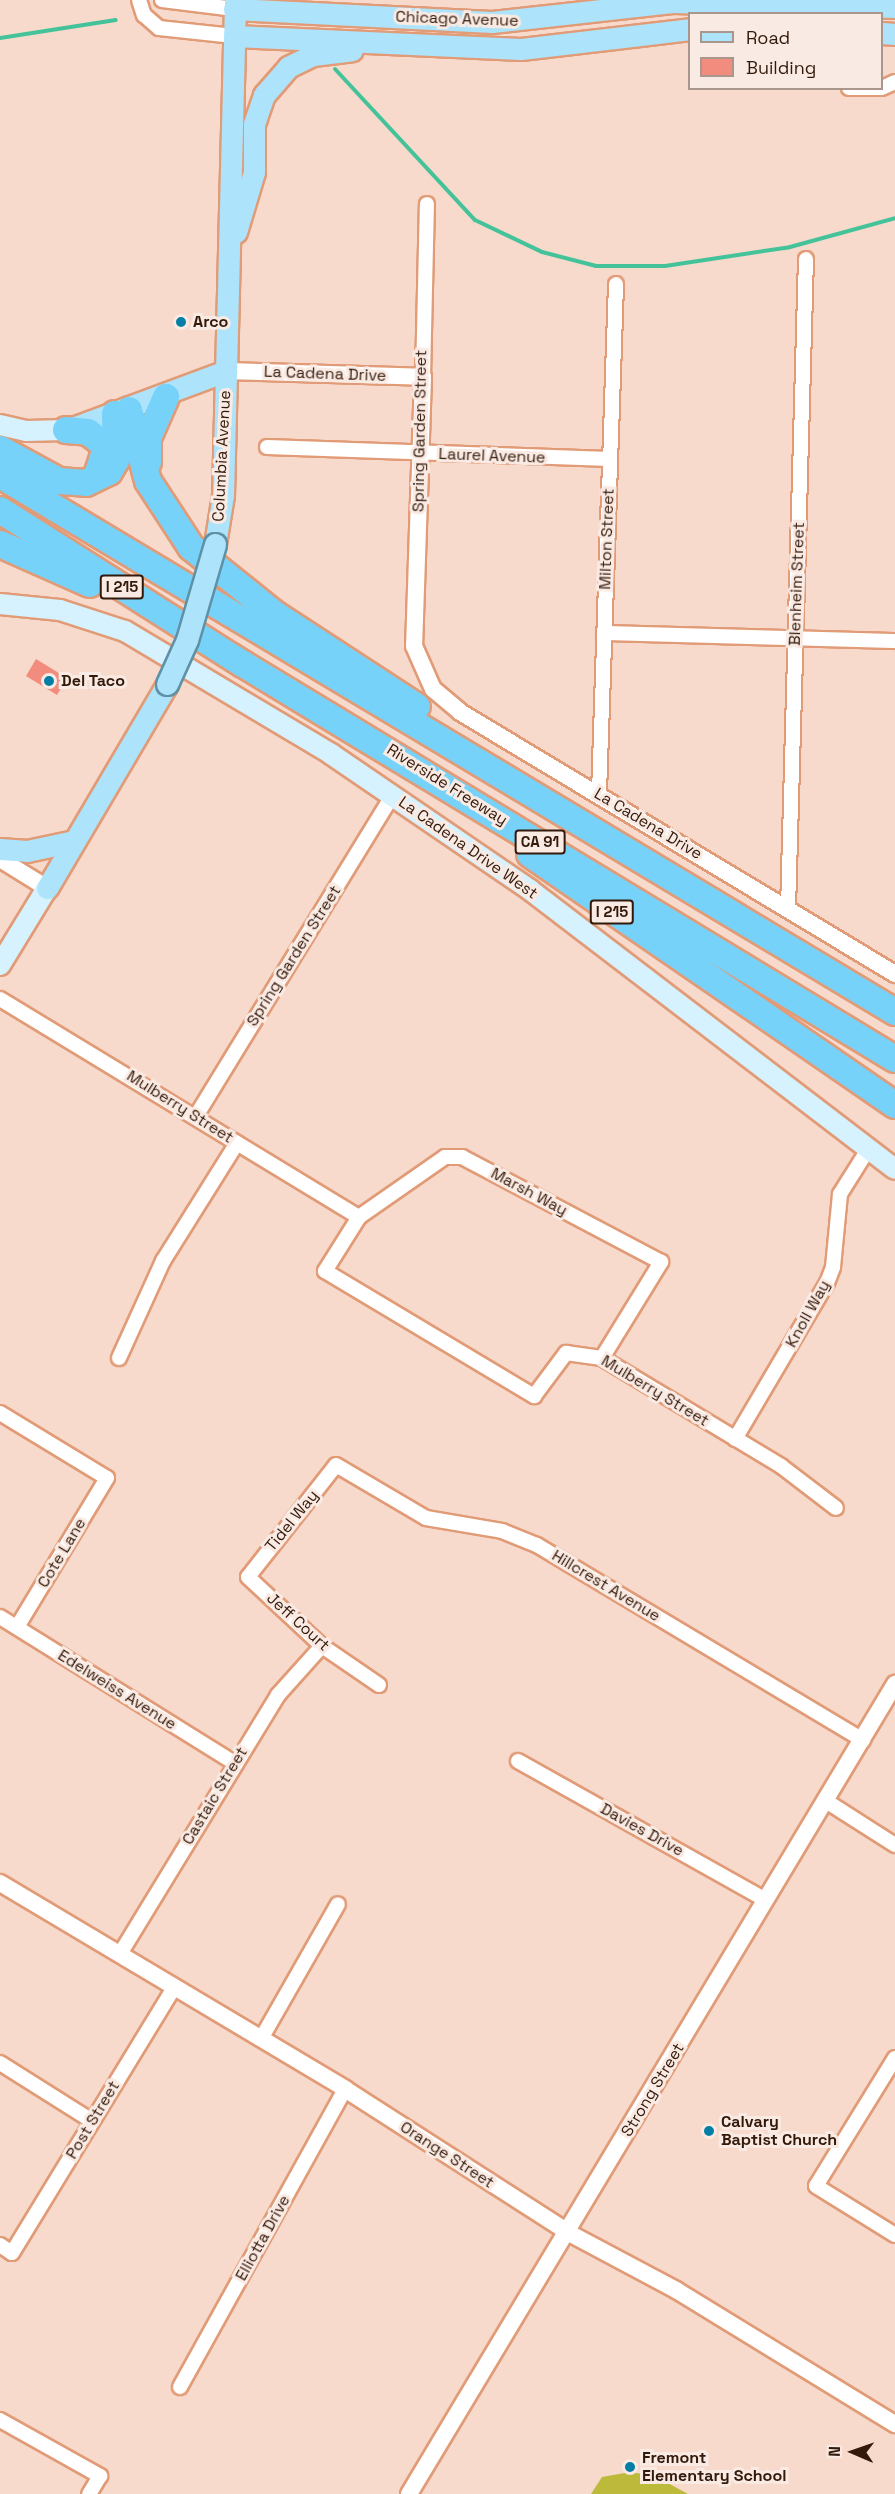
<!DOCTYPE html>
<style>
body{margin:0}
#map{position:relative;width:895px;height:2494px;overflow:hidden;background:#f7dacb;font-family:"Space Grotesk",sans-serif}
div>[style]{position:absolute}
.green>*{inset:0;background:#bcb93b}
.stream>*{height:4px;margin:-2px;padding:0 2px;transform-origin:2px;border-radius:2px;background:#44c39a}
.building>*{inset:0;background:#f28c7f}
.roads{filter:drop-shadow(2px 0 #e19b77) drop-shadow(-2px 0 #e19b77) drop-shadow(0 2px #e19b77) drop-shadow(0 -2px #e19b77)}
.minor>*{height:14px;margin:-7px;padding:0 7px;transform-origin:7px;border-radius:7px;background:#fff}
.tertiary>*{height:16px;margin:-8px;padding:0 8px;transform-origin:8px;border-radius:8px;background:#fff}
.secondary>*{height:20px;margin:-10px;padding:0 10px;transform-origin:10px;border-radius:10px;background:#d6f2fe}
.primary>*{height:21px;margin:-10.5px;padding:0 10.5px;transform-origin:10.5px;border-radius:10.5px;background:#ade4fc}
.motorway>*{height:26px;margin:-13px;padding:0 13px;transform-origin:13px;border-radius:13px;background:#77d2fa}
.bridges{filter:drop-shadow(2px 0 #5f91a6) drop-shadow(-2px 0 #5f91a6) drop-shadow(0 2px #5f91a6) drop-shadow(0 -2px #5f91a6)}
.primary-bridge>*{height:21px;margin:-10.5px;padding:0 10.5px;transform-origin:10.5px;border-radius:10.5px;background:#ade4fc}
.dots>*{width:16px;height:16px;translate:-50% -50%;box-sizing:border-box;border:3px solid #f9eae3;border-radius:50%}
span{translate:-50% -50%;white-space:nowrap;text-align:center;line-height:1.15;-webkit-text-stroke:6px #f9eae3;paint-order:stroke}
.shield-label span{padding:2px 4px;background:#f9eae3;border:2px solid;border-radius:4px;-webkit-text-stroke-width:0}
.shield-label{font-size:15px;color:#33190a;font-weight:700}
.street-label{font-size:16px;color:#33190a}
.poi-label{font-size:16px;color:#33190a;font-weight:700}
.left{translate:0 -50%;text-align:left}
.legend{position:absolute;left:688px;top:12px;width:195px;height:78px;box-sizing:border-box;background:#f9eae3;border:2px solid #aa968c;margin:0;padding:8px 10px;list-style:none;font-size:18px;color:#33190a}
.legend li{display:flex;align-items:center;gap:12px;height:30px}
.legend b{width:30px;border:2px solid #aa968c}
.north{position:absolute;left:823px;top:2422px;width:60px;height:60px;-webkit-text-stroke:4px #f9eae3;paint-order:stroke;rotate:272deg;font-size:16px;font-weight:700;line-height:24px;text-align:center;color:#33190a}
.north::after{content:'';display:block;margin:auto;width:21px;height:27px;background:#33190a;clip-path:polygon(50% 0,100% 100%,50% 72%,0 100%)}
</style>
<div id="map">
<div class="green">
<div style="clip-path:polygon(630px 2472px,655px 2476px,688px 2494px,591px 2494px,602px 2477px)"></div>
</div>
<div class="stream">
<div style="left:0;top:38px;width:117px;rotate:-8.8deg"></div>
<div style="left:335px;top:69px;width:206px;rotate:47.2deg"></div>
<div style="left:475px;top:220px;width:74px;rotate:25.5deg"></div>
<div style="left:542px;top:252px;width:56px;rotate:14.5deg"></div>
<div style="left:596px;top:266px;width:69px"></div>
<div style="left:665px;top:266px;width:126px;rotate:-8.6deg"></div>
<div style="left:790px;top:247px;width:109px;rotate:-15.4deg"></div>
</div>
<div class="building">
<div style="clip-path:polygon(36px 659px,67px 678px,57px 695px,26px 676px)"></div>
</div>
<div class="roads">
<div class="minor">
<div style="left:139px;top:0;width:16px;rotate:72deg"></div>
<div style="left:144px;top:15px;width:20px;rotate:41deg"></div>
<div style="left:159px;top:28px;width:75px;rotate:6.1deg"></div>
<div style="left:162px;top:0;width:73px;rotate:7.1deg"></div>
<div style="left:849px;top:88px;width:31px"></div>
<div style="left:882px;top:88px;width:14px;rotate:-25deg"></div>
<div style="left:423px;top:377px;width:173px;rotate:-88.7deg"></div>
<div style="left:267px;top:447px;width:343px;rotate:2deg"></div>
<div style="left:604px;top:633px;width:291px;rotate:1.6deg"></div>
<div style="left:599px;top:794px;width:510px;rotate:-88.09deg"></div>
<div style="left:788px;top:910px;width:651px;rotate:-88.42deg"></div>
<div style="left:0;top:999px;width:420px;rotate:31.3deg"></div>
<div style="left:196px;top:1116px;width:375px;rotate:-58.5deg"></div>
<div style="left:119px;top:1358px;width:107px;rotate:-65.6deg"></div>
<div style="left:163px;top:1261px;width:139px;rotate:-57.9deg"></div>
<div style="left:602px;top:1358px;width:113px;rotate:-58.4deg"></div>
<div style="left:661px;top:1262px;width:225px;rotate:-152.2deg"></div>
<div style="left:462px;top:1157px;width:17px;rotate:180deg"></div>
<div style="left:445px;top:1157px;width:105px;rotate:145.1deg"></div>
<div style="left:359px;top:1217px;width:64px;rotate:122.2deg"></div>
<div style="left:325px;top:1271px;width:244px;rotate:30.9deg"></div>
<div style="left:534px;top:1396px;width:54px;rotate:-53.3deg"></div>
<div style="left:566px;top:1353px;width:36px;rotate:8deg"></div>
<div style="left:602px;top:1358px;width:209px;rotate:31.1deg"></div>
<div style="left:781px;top:1466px;width:69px;rotate:37.4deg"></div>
<div style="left:0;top:1413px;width:125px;rotate:31.3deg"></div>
<div style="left:107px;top:1478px;width:174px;rotate:121.1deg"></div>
<div style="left:735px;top:1439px;width:181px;rotate:-59.5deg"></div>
<div style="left:827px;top:1283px;width:17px;rotate:-69deg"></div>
<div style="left:833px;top:1267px;width:73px;rotate:-84.5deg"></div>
<div style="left:840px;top:1194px;width:54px;rotate:-57.8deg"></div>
<div style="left:0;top:1617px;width:277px;rotate:31.9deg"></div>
<div style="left:379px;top:1685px;width:69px;rotate:-145.6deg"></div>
<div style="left:322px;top:1646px;width:101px;rotate:-137deg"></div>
<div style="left:248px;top:1577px;width:142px;rotate:-51.8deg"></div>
<div style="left:336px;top:1465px;width:104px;rotate:30.5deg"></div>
<div style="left:426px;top:1518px;width:77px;rotate:9.7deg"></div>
<div style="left:502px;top:1531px;width:38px;rotate:22deg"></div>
<div style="left:537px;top:1545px;width:380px;rotate:30.9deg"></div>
<div style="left:518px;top:1761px;width:284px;rotate:29.3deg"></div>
<div style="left:826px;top:1801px;width:82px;rotate:32.5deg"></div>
<div style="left:120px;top:1954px;width:303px;rotate:-58.6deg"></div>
<div style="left:278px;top:1695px;width:66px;rotate:-48.1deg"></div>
<div style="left:261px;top:2039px;width:155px;rotate:-60.3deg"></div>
<div style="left:895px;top:2058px;width:150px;rotate:121.7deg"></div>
<div style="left:816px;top:2186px;width:93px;rotate:31.8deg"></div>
<div style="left:0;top:2063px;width:109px;rotate:32.2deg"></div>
<div style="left:0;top:2245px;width:14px;rotate:34deg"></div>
<div style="left:12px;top:2253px;width:311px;rotate:-58.6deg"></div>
<div style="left:180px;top:2387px;width:341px;rotate:-61deg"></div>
<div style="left:0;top:2420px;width:115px;rotate:29.2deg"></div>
<div style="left:100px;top:2476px;width:21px;rotate:121deg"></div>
</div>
<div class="tertiary">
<div style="left:226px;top:371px;width:197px;rotate:1.7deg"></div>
<div style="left:423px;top:377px;width:269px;rotate:91.9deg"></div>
<div style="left:414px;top:646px;width:47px;rotate:66.2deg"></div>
<div style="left:433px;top:689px;width:35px;rotate:40deg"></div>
<div style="left:460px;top:712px;width:508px;rotate:31.06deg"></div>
<div style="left:0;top:859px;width:55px;rotate:31.7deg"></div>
<div style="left:0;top:1883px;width:402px;rotate:30.8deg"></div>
<div style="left:345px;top:2089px;width:266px;rotate:32.7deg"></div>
<div style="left:569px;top:2233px;width:121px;rotate:28deg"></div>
<div style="left:676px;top:2290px;width:257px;rotate:31.5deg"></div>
<div style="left:409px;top:2494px;width:945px;rotate:-59.04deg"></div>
</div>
<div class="secondary">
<div style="left:0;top:425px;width:27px;rotate:13deg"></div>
<div style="left:26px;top:431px;width:40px;rotate:-1.4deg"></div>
<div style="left:0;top:604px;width:60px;rotate:5.7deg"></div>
<div style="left:60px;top:610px;width:68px;rotate:17.9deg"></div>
<div style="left:125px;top:631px;width:240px;rotate:30.8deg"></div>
<div style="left:331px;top:754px;width:241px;rotate:34.3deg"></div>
<div style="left:530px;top:890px;width:459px;rotate:37.4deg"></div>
<div style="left:0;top:965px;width:90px;rotate:-58.6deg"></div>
</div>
<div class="primary">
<div style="left:234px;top:9px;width:258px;rotate:2.9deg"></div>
<div style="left:492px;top:22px;width:181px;rotate:-6.3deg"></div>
<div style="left:672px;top:2px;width:223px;rotate:1.3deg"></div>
<div style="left:882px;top:33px;width:13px;rotate:4deg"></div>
<div style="left:234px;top:36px;width:287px;rotate:2.6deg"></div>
<div style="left:521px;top:49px;width:170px;rotate:-6.7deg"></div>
<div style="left:236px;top:232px;width:63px;rotate:-73.3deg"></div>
<div style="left:254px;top:172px;width:48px;rotate:-90deg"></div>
<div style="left:254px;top:124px;width:31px;rotate:-71deg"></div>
<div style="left:264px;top:95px;width:37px;rotate:-49deg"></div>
<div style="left:288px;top:67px;width:28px;rotate:-26deg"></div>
<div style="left:313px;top:55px;width:39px;rotate:-7deg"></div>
<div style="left:67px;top:430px;width:170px;rotate:-20.4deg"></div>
<div style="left:215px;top:544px;width:50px;rotate:-80.7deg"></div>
<div style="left:223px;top:495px;width:495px;rotate:-88.6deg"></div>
<div style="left:0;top:849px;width:27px;rotate:4deg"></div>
<div style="left:27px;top:851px;width:48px;rotate:-12deg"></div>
<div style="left:47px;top:888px;width:237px;rotate:-59.5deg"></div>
</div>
<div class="motorway">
<div style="left:129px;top:410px;width:73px;rotate:75deg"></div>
<div style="left:148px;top:481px;width:79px;rotate:56.9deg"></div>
<div style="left:191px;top:547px;width:109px;rotate:38.7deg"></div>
<div style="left:276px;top:615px;width:168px;rotate:33.1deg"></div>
<div style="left:66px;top:430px;width:22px;rotate:5deg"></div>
<div style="left:88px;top:432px;width:18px;rotate:38deg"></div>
<div style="left:102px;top:443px;width:9px;rotate:69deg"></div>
<div style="left:105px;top:451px;width:23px;rotate:108deg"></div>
<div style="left:0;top:449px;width:67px;rotate:28.5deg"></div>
<div style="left:59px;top:481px;width:27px;rotate:4deg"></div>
<div style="left:86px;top:483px;width:25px;rotate:-26deg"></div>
<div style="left:109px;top:472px;width:14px;rotate:-60deg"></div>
<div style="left:116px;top:460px;width:46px;rotate:-91.2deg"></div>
<div style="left:148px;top:462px;width:24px;rotate:-90deg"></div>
<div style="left:148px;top:438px;width:45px;rotate:-66.3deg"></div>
<div style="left:0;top:475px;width:1044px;rotate:30.96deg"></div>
<div style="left:0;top:510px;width:288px;rotate:32.4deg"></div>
<div style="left:243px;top:664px;width:762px;rotate:31.21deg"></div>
<div style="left:0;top:544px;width:98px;rotate:24deg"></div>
<div style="left:530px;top:854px;width:443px;rotate:34.5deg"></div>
</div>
</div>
<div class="bridges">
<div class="primary-bridge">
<div style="left:167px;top:684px;width:48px;rotate:-65.6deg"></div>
<div style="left:187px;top:640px;width:100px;rotate:-73.7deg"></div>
</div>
</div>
<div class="dots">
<div style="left:181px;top:322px;background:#037fa5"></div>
<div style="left:49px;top:681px;background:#037fa5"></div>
<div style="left:709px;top:2131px;background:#037fa5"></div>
<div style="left:630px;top:2467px;background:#037fa5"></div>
</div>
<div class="shield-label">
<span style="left:122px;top:587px">I 215</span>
<span style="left:540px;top:842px">CA 91</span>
<span style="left:612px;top:912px">I 215</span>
</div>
<div class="street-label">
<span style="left:457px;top:19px;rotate:2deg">Chicago Avenue</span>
<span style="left:325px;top:374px;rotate:2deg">La Cadena Drive</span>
<span style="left:420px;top:431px;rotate:-89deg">Spring Garden Street</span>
<span style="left:222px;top:456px;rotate:-87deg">Columbia Avenue</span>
<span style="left:492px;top:456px;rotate:2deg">Laurel Avenue</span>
<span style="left:607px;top:539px;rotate:-88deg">Milton Street</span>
<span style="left:797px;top:584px;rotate:-88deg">Blenheim Street</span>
<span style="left:447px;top:785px;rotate:32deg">Riverside Freeway</span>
<span style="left:648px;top:824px;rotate:31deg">La Cadena Drive</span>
<span style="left:468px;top:848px;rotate:35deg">La Cadena Drive West</span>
<span style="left:294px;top:956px;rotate:-58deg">Spring Garden Street</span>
<span style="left:180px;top:1107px;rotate:32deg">Mulberry Street</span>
<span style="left:529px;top:1192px;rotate:28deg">Marsh Way</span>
<span style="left:808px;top:1314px;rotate:-61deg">Knoll Way</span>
<span style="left:655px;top:1391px;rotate:31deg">Mulberry Street</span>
<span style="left:292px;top:1521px;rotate:-51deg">Tidel Way</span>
<span style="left:62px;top:1553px;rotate:-59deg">Cote Lane</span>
<span style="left:606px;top:1586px;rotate:31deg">Hillcrest Avenue</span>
<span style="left:298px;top:1622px;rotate:42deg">Jeff Court</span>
<span style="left:117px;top:1690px;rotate:32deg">Edelweiss Avenue</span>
<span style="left:215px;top:1796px;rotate:-59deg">Castaic Street</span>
<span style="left:642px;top:1830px;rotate:29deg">Davies Drive</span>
<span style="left:653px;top:2090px;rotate:-59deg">Strong Street</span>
<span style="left:93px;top:2120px;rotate:-59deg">Post Street</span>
<span style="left:447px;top:2155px;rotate:33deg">Orange Street</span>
<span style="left:263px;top:2238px;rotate:-61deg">Elliotta Drive</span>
</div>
<div class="poi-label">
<span class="left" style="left:193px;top:322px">Arco</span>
<span class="left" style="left:61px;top:681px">Del Taco</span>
<span class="left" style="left:721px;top:2131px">Calvary<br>Baptist Church</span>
<span class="left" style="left:642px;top:2467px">Fremont<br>Elementary School</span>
</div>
<ul class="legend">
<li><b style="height:8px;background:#ade4fc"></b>Road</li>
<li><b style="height:16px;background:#f28c7f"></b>Building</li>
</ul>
<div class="north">N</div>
</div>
